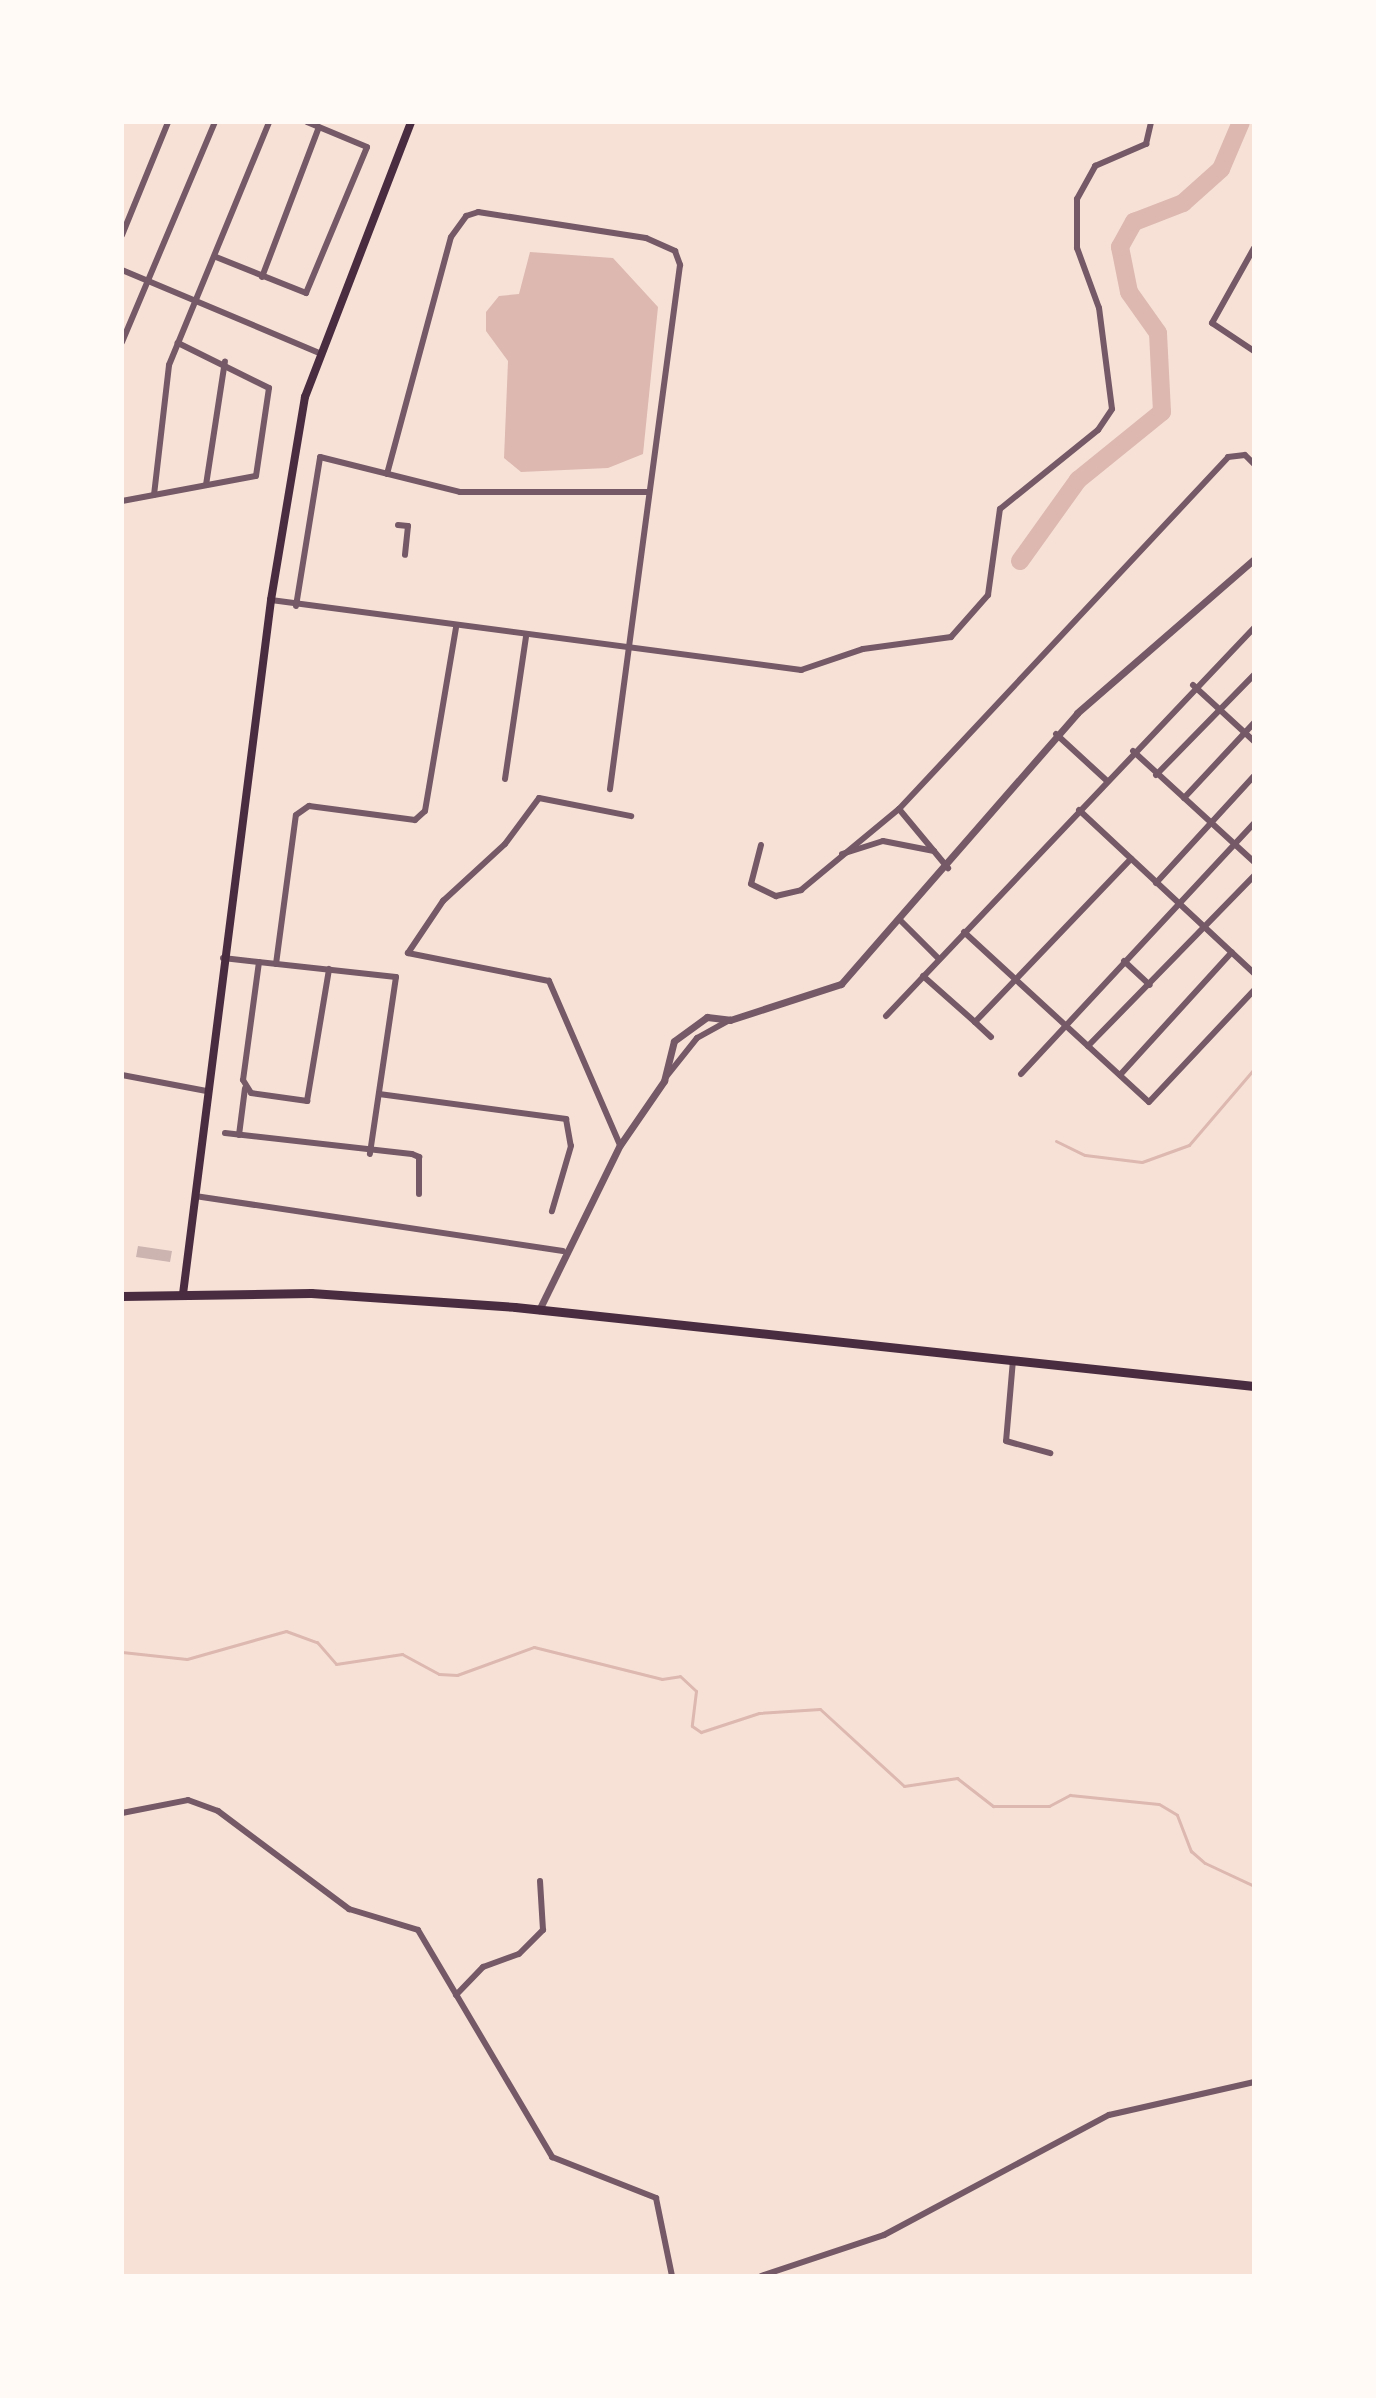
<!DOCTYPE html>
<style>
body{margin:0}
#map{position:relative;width:1376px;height:2398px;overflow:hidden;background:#f7e1d7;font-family:"Titillium Web",sans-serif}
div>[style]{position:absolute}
.water>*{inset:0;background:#dcb8b0}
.stream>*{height:3px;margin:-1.5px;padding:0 1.5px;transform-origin:1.5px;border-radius:1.5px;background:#dcb8b0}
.river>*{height:18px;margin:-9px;padding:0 9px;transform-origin:9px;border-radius:9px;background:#dcb8b0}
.building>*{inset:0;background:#ccb4b1}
.minor>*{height:6px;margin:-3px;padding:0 3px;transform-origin:3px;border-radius:3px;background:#755966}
.tertiary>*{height:7px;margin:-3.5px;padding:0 3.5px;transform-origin:3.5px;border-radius:3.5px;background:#755966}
.secondary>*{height:8px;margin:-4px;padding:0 4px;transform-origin:4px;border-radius:4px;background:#4a2c40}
.primary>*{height:9px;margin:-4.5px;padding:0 4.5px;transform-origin:4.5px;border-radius:4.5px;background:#4a2c40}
span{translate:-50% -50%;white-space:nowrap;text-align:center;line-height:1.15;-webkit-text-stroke:6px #fffaf5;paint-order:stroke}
.frame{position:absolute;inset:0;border:124px solid #fffaf5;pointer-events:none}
</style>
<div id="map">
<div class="water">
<div style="clip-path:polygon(530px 252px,613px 258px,658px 307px,643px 454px,608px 468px,521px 472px,504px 458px,508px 361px,486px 331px,486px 312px,499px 296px,519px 294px)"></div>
</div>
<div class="stream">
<div style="left:1056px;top:1141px;width:32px;rotate:26deg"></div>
<div style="left:1085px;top:1155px;width:57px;rotate:7deg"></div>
<div style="left:1142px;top:1162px;width:50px;rotate:-19.9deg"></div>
<div style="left:1189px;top:1145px;width:100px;rotate:-49.5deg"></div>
<div style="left:122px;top:1652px;width:65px;rotate:6.1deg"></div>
<div style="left:187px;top:1659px;width:103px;rotate:-15.8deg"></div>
<div style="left:286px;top:1631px;width:33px;rotate:20deg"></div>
<div style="left:317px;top:1642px;width:29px;rotate:49deg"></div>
<div style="left:336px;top:1664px;width:67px;rotate:-8.6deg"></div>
<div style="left:402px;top:1654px;width:42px;rotate:28.4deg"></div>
<div style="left:439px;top:1674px;width:18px;rotate:3deg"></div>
<div style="left:457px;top:1675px;width:82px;rotate:-20deg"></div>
<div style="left:534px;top:1647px;width:132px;rotate:14deg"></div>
<div style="left:662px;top:1679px;width:18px;rotate:-9deg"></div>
<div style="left:680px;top:1676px;width:22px;rotate:43deg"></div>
<div style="left:696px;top:1691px;width:35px;rotate:97deg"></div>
<div style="left:692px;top:1726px;width:11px;rotate:34deg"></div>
<div style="left:701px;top:1732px;width:61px;rotate:-18.1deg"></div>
<div style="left:759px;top:1713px;width:61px;rotate:-3.8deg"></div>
<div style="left:820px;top:1709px;width:114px;rotate:42.5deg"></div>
<div style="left:904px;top:1786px;width:54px;rotate:-8.6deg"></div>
<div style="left:957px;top:1778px;width:46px;rotate:37.9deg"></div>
<div style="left:993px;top:1806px;width:56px"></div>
<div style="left:1049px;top:1806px;width:24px;rotate:-28deg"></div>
<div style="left:1070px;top:1795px;width:89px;rotate:5.8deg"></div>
<div style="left:1159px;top:1804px;width:21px;rotate:31deg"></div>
<div style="left:1177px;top:1815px;width:39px;rotate:69deg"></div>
<div style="left:1191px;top:1851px;width:18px;rotate:41deg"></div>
<div style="left:1205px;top:1863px;width:54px;rotate:25.1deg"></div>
</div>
<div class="river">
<div style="left:1020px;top:561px;width:100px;rotate:-54.4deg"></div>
<div style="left:1078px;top:480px;width:108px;rotate:-39deg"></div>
<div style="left:1162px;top:412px;width:79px;rotate:-92.9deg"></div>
<div style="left:1158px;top:333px;width:50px;rotate:-125.3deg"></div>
<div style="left:1129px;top:292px;width:46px;rotate:-101.3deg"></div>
<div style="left:1120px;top:247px;width:29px;rotate:-61deg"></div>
<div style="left:1134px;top:222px;width:53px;rotate:-21.2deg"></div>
<div style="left:1183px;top:203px;width:51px;rotate:-41.8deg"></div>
<div style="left:1221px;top:169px;width:51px;rotate:-66.9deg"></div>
</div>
<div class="building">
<div style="clip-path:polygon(138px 1246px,172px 1251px,170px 1262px,136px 1257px)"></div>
</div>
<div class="minor">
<div style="left:122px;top:235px;width:122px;rotate:-67.8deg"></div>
<div style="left:1254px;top:248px;width:86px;rotate:119.2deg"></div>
<div style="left:1212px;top:323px;width:50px;rotate:33.7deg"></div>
<div style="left:216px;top:257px;width:97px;rotate:21.8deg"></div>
<div style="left:306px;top:293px;width:158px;rotate:-67.3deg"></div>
<div style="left:367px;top:147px;width:65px;rotate:-157.4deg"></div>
<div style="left:122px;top:270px;width:212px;rotate:22.8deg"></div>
<div style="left:262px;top:277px;width:160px;rotate:-69.2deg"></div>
<div style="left:122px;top:342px;width:239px;rotate:-67.1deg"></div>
<div style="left:387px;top:474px;width:245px;rotate:-74.9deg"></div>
<div style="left:451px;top:237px;width:26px;rotate:-54deg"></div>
<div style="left:466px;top:216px;width:13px;rotate:-18deg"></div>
<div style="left:478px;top:212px;width:170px;rotate:8.8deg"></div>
<div style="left:646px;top:238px;width:32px;rotate:24deg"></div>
<div style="left:675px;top:251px;width:15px;rotate:70deg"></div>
<div style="left:680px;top:265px;width:529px;rotate:97.61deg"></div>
<div style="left:206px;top:485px;width:125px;rotate:-81.3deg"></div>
<div style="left:154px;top:495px;width:131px;rotate:-83.4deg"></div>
<div style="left:169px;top:365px;width:263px;rotate:-67.6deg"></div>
<div style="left:122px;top:501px;width:136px;rotate:-10.6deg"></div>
<div style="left:256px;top:476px;width:89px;rotate:-81.6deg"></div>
<div style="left:269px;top:388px;width:102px;rotate:-153.7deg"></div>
<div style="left:398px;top:525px;width:10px;rotate:6deg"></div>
<div style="left:408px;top:526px;width:29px;rotate:96deg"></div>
<div style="left:271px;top:600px;width:535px;rotate:7.52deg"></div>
<div style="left:801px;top:670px;width:65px;rotate:-18.7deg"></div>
<div style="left:863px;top:649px;width:89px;rotate:-7.8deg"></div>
<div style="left:951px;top:637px;width:56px;rotate:-48.6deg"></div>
<div style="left:988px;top:595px;width:87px;rotate:-82.1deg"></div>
<div style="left:1000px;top:509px;width:126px;rotate:-38.9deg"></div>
<div style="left:1098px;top:430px;width:25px;rotate:-56deg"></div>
<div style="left:1112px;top:409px;width:102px;rotate:-97.3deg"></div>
<div style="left:1099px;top:308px;width:64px;rotate:-110.1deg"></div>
<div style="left:1077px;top:248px;width:49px;rotate:-90deg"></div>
<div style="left:1077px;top:199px;width:38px;rotate:-61deg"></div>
<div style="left:1095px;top:166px;width:56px;rotate:-23.3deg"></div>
<div style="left:1146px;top:144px;width:23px;rotate:-77deg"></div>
<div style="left:296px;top:606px;width:151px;rotate:-80.8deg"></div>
<div style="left:320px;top:457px;width:144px;rotate:14deg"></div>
<div style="left:460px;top:492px;width:189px"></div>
<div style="left:1193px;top:685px;width:83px;rotate:42.6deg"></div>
<div style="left:1056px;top:734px;width:68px;rotate:42.6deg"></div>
<div style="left:1133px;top:751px;width:164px;rotate:42.5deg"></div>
<div style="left:1156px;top:775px;width:140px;rotate:-45.6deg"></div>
<div style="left:505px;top:779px;width:144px;rotate:-81.6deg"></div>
<div style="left:1184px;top:798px;width:103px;rotate:-47deg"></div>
<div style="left:899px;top:809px;width:77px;rotate:50.3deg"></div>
<div style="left:1079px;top:810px;width:239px;rotate:43deg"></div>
<div style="left:761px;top:845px;width:40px;rotate:104.4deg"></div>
<div style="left:751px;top:884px;width:28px;rotate:26deg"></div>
<div style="left:776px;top:896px;width:26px;rotate:-13deg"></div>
<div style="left:801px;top:890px;width:127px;rotate:-39.6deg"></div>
<div style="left:899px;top:809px;width:482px;rotate:-46.9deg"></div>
<div style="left:1228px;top:457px;width:17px;rotate:-7deg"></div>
<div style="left:1245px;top:455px;width:13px;rotate:45deg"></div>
<div style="left:842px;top:854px;width:43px;rotate:-17.6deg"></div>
<div style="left:883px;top:841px;width:52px;rotate:11.1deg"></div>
<div style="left:1156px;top:883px;width:145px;rotate:-47.5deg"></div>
<div style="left:900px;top:920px;width:55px;rotate:45deg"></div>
<div style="left:964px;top:932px;width:251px;rotate:42.6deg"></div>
<div style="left:1149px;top:1102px;width:154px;rotate:-46.8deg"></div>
<div style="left:223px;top:958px;width:174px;rotate:6.3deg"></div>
<div style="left:396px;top:977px;width:179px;rotate:98.4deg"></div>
<div style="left:1124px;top:961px;width:35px;rotate:43deg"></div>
<div style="left:259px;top:962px;width:119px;rotate:97.7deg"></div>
<div style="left:243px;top:1080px;width:15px;rotate:58deg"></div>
<div style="left:251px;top:1093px;width:57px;rotate:8.1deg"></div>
<div style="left:307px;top:1101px;width:134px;rotate:-80.5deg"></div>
<div style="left:276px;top:964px;width:150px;rotate:-82.4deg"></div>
<div style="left:296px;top:815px;width:16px;rotate:-35deg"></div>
<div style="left:309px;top:806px;width:107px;rotate:7.5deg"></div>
<div style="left:415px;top:820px;width:13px;rotate:-42deg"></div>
<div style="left:425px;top:811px;width:186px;rotate:-80.4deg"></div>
<div style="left:923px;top:976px;width:69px;rotate:41.5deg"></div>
<div style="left:886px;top:1016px;width:535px;rotate:-46.52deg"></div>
<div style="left:991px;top:1037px;width:22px;rotate:-137deg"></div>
<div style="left:975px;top:1022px;width:226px;rotate:-46.3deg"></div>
<div style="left:1088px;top:1046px;width:238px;rotate:-45.7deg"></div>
<div style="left:1021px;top:1074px;width:342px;rotate:-47.1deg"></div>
<div style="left:122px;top:1075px;width:86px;rotate:10.7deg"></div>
<div style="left:1120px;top:1075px;width:166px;rotate:-47.7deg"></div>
<div style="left:666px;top:1077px;width:50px;rotate:-51.5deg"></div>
<div style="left:697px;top:1038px;width:38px;rotate:-29deg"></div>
<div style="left:379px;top:1094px;width:189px;rotate:7.6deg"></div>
<div style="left:566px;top:1119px;width:27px;rotate:80deg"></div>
<div style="left:571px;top:1146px;width:68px;rotate:106.3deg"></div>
<div style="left:225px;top:1133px;width:188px;rotate:6.4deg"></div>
<div style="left:412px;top:1154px;width:8px;rotate:23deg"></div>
<div style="left:419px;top:1157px;width:37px;rotate:90deg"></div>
<div style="left:239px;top:1135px;width:47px;rotate:-82.7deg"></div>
<div style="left:620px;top:1145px;width:179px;rotate:-113.4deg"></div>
<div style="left:549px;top:981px;width:144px;rotate:-168.8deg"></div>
<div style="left:408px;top:953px;width:63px;rotate:-56.1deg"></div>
<div style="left:443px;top:901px;width:84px;rotate:-42.6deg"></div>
<div style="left:505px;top:844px;width:57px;rotate:-53.5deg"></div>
<div style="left:539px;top:798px;width:94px;rotate:11.1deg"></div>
<div style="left:195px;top:1196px;width:372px;rotate:8.5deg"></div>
<div style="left:1013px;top:1360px;width:81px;rotate:94.9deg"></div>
<div style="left:1006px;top:1441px;width:46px;rotate:15.3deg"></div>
<div style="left:122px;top:1813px;width:67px;rotate:-11.1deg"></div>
<div style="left:188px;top:1800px;width:32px;rotate:20deg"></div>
<div style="left:218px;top:1811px;width:164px;rotate:36.8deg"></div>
<div style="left:349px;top:1909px;width:72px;rotate:16.9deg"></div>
<div style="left:418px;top:1930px;width:264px;rotate:59.4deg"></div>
<div style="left:552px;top:2157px;width:112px;rotate:21.5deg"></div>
<div style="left:656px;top:2198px;width:80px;rotate:78.4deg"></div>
<div style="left:456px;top:1995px;width:39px;rotate:-46deg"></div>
<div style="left:483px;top:1967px;width:38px;rotate:-20deg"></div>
<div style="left:519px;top:1954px;width:34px;rotate:-45deg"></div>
<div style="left:543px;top:1930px;width:49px;rotate:-93.5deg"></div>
<div style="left:761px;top:2276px;width:130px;rotate:-18.4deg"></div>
<div style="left:884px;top:2235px;width:255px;rotate:-28.1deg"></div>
<div style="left:1109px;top:2115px;width:149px;rotate:-12.8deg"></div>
</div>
<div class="tertiary">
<div style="left:539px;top:1310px;width:184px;rotate:-63.9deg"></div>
<div style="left:620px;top:1145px;width:78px;rotate:-55.5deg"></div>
<div style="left:664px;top:1081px;width:41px;rotate:-76deg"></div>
<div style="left:674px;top:1041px;width:41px;rotate:-36deg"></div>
<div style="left:707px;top:1017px;width:23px;rotate:7deg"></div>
<div style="left:730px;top:1020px;width:117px;rotate:-18deg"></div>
<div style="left:841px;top:984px;width:359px;rotate:-48.9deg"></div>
<div style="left:1077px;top:713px;width:235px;rotate:-41deg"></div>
</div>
<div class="secondary">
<div style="left:183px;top:1294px;width:700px;rotate:-82.77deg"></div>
<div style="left:271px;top:600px;width:206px;rotate:-80.5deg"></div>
<div style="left:305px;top:397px;width:295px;rotate:-68.9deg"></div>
</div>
<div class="primary">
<div style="left:122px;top:1296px;width:189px;rotate:-0.9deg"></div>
<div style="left:311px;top:1293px;width:204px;rotate:3.9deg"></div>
<div style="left:515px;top:1307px;width:743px;rotate:6.1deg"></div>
</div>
<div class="frame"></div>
</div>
